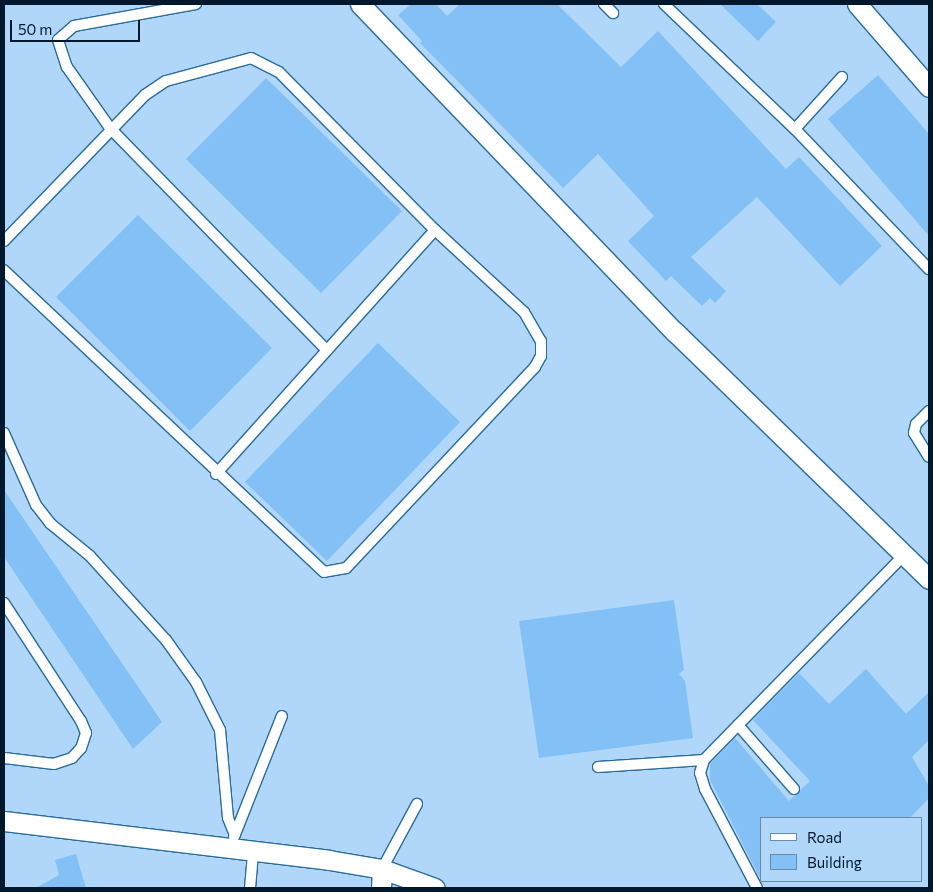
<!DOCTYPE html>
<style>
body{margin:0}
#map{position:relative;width:933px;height:892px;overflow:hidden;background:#b0d7f9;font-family:Commissioner,sans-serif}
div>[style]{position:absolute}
.building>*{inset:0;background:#83c0f5}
.roads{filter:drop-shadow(1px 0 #286b9e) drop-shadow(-1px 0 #286b9e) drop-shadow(0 1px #286b9e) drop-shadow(0 -1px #286b9e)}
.service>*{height:10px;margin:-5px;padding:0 5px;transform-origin:5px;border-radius:5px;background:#fff}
.minor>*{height:19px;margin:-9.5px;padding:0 9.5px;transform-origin:9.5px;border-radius:9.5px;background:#fff}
span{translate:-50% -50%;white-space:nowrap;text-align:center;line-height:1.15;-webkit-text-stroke:4.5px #b0d7f9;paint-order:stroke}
.frame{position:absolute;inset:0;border:5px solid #00172c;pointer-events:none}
.legend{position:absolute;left:760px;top:817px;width:162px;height:65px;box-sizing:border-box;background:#b0d7f9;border:1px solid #6a8aa7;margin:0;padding:6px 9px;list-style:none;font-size:15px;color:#00172c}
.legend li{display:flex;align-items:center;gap:10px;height:25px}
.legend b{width:25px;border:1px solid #6a8aa7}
.scale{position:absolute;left:10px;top:20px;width:130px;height:22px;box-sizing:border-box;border:2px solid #00172c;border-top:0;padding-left:6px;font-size:15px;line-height:18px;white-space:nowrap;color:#00172c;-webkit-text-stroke:4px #b0d7f9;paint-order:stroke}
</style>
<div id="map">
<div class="building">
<div style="clip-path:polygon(411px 4px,436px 4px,447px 16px,460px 4px,557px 4px,621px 67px,658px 31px,786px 169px,799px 157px,882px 246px,840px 286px,757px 197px,691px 257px,726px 291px,715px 303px,710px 298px,702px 306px,671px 276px,666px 281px,628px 241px,654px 216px,598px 154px,563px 188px,420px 43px,422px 41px,398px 15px)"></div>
<div style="clip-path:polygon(720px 4px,757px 4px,776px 22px,758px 41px)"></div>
<div style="clip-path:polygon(878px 75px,929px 134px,929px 236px,828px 119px)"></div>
<div style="clip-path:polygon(266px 78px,402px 211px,321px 293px,186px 159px)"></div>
<div style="clip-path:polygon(138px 215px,272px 348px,190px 431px,56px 297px)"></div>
<div style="clip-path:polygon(378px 343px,460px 422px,327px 561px,245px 482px)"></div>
<div style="clip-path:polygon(4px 490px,162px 722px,133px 749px,4px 557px)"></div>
<div style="clip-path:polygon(674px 600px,684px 670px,679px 674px,685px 681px,693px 738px,539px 758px,519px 621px)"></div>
<div style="clip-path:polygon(866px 669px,906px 714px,929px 692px,929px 740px,912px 757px,929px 786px,929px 798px,910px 818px,762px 818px,762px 882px,710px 780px,710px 764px,735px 738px,789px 801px,810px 781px,753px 720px,799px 673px,829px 704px)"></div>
<div style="clip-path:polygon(76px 854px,86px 888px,36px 888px,59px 875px,55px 860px)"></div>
</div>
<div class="roads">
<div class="service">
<div style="left:196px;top:4px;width:124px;rotate:169.8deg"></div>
<div style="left:74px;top:26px;width:21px;rotate:139deg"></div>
<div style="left:58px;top:40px;width:28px;rotate:72deg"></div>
<div style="left:67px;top:67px;width:75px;rotate:54.8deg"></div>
<div style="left:110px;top:128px;width:310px;rotate:45.7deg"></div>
<div style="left:604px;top:4px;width:13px;rotate:45deg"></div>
<div style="left:664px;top:4px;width:181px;rotate:43.7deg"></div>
<div style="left:795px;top:129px;width:194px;rotate:46.3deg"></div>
<div style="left:795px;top:129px;width:70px;rotate:-47.9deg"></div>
<div style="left:4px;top:241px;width:203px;rotate:-46deg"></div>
<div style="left:145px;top:95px;width:25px;rotate:-34deg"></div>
<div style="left:166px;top:81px;width:88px;rotate:-15.1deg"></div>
<div style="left:251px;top:58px;width:31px;rotate:27deg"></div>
<div style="left:279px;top:72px;width:222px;rotate:45.4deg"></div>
<div style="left:435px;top:230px;width:121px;rotate:42.7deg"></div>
<div style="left:524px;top:312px;width:34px;rotate:60deg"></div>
<div style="left:541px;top:341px;width:15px;rotate:90deg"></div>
<div style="left:541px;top:356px;width:13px;rotate:119deg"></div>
<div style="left:535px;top:367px;width:276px;rotate:133.2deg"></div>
<div style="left:346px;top:568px;width:22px;rotate:170deg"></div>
<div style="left:324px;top:572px;width:440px;rotate:-136.7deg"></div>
<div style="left:929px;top:411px;width:18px;rotate:135deg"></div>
<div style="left:916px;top:424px;width:9px;rotate:103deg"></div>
<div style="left:914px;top:433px;width:28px;rotate:58deg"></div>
<div style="left:4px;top:433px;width:79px;rotate:66deg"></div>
<div style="left:36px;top:505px;width:24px;rotate:52deg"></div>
<div style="left:51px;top:524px;width:50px;rotate:39.4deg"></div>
<div style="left:90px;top:556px;width:113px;rotate:47.9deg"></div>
<div style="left:166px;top:640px;width:52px;rotate:54.5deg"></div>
<div style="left:196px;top:682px;width:54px;rotate:63.4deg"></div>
<div style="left:220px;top:730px;width:88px;rotate:84.8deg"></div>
<div style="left:228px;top:818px;width:18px;rotate:68deg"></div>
<div style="left:216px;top:474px;width:328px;rotate:-48.1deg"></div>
<div style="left:4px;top:603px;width:141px;rotate:56.9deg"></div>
<div style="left:81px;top:721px;width:13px;rotate:67deg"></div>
<div style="left:86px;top:733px;width:16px;rotate:108deg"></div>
<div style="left:81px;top:748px;width:13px;rotate:132deg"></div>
<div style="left:72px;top:758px;width:19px;rotate:162deg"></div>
<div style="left:54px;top:764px;width:50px;rotate:-173.2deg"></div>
<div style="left:738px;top:725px;width:85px;rotate:48.8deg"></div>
<div style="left:598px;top:767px;width:106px;rotate:-3.8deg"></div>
<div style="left:234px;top:837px;width:130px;rotate:-68.4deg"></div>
<div style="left:382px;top:869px;width:74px;rotate:-61.7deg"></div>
<div style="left:250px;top:888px;width:38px;rotate:-85deg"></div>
<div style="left:757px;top:888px;width:112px;rotate:-117.7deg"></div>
<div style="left:705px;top:789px;width:17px;rotate:-107deg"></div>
<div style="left:700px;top:773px;width:14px;rotate:-73deg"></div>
<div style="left:704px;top:760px;width:286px;rotate:-45.7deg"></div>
</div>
<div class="minor">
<div style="left:360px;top:4px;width:455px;rotate:46.2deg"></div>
<div style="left:675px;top:332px;width:354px;rotate:44.2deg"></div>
<div style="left:857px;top:4px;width:110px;rotate:49.1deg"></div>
<div style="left:4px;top:821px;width:327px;rotate:6.8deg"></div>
<div style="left:329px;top:860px;width:54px;rotate:9.6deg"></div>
<div style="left:382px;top:869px;width:56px;rotate:19.7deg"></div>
<div style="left:381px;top:888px;width:19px;rotate:-87deg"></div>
</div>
</div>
<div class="frame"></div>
<ul class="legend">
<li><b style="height:6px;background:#fff"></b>Road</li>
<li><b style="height:14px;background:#83c0f5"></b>Building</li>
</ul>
<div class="scale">50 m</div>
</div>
